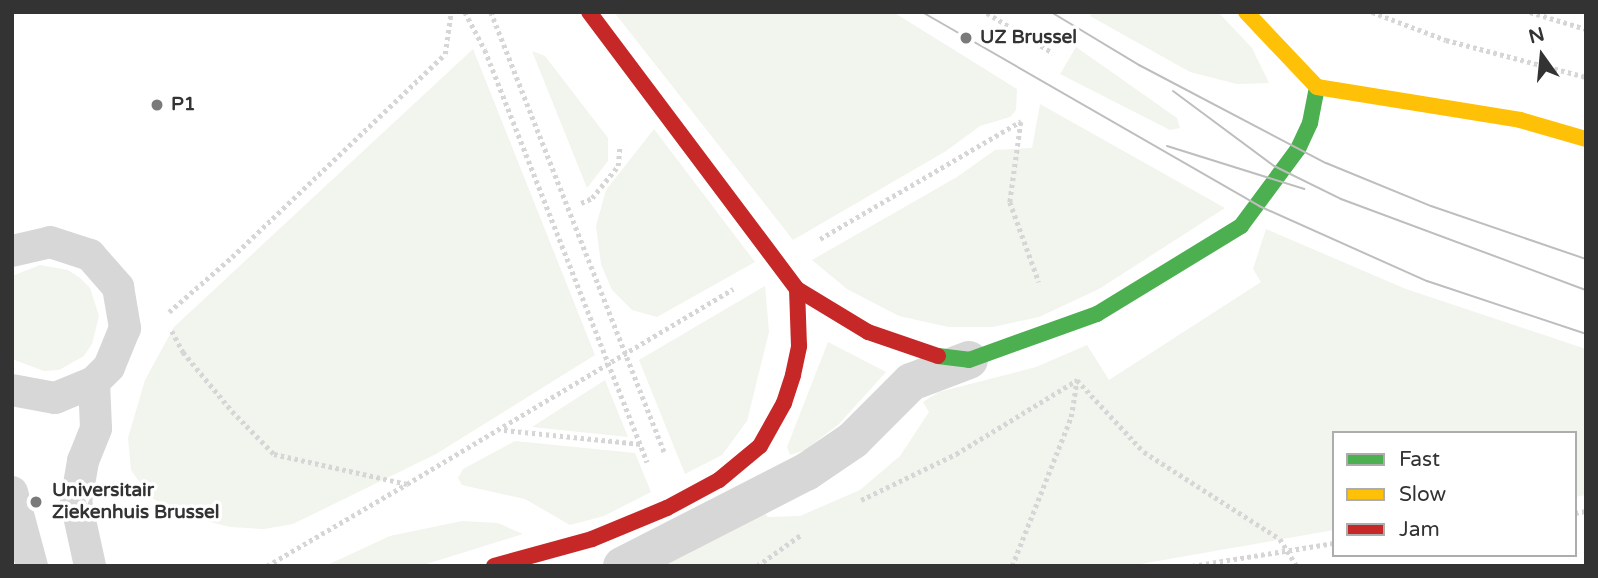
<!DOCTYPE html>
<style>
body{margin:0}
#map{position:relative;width:1598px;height:578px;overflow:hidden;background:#fff;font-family:"Varela Round",sans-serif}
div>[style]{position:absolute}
.green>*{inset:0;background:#f1f5ed}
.path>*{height:4.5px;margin-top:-2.25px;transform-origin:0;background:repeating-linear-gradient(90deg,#d6d6d6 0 3.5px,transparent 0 7px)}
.lane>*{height:32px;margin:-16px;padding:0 16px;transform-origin:16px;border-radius:16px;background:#d7d7d7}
.street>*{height:38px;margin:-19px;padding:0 19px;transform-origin:19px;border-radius:19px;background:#d7d7d7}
.fast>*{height:16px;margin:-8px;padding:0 8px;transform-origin:8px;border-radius:8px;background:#4caf50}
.slow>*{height:16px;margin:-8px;padding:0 8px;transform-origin:8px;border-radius:8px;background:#ffc107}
.jam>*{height:16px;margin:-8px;padding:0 8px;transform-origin:8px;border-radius:8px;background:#c62828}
.tram>*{height:2px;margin:-1px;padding:0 1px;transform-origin:1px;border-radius:1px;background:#bebebe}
.dots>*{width:19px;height:19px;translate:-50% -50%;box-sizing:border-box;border:4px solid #fff;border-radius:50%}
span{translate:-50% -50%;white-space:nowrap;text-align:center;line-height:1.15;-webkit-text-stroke:7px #fff;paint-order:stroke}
.poi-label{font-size:19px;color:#333;font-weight:700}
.left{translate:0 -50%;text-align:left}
.frame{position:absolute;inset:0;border:14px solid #333;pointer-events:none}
.legend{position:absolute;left:1332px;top:431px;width:245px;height:126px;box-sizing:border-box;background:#fff;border:2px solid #adadad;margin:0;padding:9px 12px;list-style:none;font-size:21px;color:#333}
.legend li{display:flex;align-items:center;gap:14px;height:35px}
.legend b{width:35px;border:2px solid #adadad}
.north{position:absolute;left:1507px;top:21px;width:70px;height:70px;-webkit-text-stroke:5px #fff;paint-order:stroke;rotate:345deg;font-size:19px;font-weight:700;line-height:28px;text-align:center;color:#333}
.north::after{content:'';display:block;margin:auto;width:24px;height:32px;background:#333;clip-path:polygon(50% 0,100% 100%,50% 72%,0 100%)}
</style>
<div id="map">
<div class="green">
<div style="clip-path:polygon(614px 12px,893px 12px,1017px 89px,1016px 110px,1010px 117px,980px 126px,946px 151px,793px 240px)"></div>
<div style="clip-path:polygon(1092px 12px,1218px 12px,1252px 48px,1269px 83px,1237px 84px,1190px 72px,1090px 16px)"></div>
<div style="clip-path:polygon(1076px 47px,1177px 118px,1180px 128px,1170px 130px,1060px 74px)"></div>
<div style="clip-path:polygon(473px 49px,595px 355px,436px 454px,293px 524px,264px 529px,230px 527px,183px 515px,150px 497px,131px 470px,128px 438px,145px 380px,174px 327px)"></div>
<div style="clip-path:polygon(532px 51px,545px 56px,608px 138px,608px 161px,587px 188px)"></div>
<div style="clip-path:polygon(1040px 104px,1225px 208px,1099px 289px,1039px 317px,993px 327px,948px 327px,899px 316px,847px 289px,812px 260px,957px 177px,995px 150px,1032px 148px)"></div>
<div style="clip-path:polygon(654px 129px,755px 262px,657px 317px,632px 310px,612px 290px,601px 264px,596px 226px,606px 190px)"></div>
<div style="clip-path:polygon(1266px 229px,1406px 289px,1586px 349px,1586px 495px,1575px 497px,1575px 433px,1334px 433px,1334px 530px,1129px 566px,661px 566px,764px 512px,768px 517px,800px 516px,860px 490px,900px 456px,929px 412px,923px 402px,939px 392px,1036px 367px,1087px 345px,1109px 380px,1261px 282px,1253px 269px)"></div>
<div style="clip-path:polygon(40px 265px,68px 270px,80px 278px,90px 288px,99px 316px,92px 344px,84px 356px,59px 370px,44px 371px,12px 359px,12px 276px)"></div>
<div style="clip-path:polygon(765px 286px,769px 332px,747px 421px,722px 455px,685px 474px,639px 360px)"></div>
<div style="clip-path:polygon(828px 342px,886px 372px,839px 424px,805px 450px,790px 455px,787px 447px)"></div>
<div style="clip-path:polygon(605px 380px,628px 437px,532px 427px)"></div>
<div style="clip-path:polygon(515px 441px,635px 453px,651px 492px,604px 516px,570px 525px,525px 499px,462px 485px,458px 478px,463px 469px)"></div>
<div style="clip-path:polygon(462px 521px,498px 523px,523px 534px,420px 566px,325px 566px,390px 536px)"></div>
</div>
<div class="path">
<div style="left:465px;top:12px;width:43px;rotate:62.2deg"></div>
<div style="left:485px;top:50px;width:443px;rotate:68.5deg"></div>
<div style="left:491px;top:12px;width:473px;rotate:68.5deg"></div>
<div style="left:1372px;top:12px;width:79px;rotate:20.7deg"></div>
<div style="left:1446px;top:40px;width:145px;rotate:14.8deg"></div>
<div style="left:1530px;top:12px;width:59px;rotate:16.9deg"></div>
<div style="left:987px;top:13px;width:77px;rotate:31.2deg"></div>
<div style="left:1021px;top:122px;width:81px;rotate:97.8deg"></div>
<div style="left:1010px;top:202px;width:85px;rotate:70.1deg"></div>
<div style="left:581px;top:203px;width:12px;rotate:-24deg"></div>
<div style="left:592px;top:198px;width:41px;rotate:-50.9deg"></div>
<div style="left:618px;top:166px;width:21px;rotate:-85deg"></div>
<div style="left:820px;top:239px;width:233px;rotate:-30.4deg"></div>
<div style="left:169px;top:312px;width:84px;rotate:-41.1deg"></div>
<div style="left:232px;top:257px;width:294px;rotate:-43.6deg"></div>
<div style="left:445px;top:54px;width:42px;rotate:-81.9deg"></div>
<div style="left:172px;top:331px;width:24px;rotate:62deg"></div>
<div style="left:183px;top:352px;width:77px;rotate:50.3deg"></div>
<div style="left:232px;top:411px;width:60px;rotate:45.7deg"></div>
<div style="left:274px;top:454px;width:136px;rotate:12.7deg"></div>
<div style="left:407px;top:484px;width:380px;rotate:-30.9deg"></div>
<div style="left:504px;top:430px;width:138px;rotate:5.8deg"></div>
<div style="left:861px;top:500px;width:106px;rotate:-25.8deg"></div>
<div style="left:956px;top:454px;width:142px;rotate:-31.4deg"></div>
<div style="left:1077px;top:380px;width:98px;rotate:47.1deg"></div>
<div style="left:1144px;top:452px;width:161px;rotate:32.6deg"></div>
<div style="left:1280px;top:539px;width:32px;rotate:58deg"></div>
<div style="left:1575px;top:513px;width:11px;rotate:-10deg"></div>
<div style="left:267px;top:566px;width:162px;rotate:-30.4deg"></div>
<div style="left:757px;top:566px;width:55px;rotate:-35.4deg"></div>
<div style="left:1012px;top:566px;width:160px;rotate:-68.4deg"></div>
<div style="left:1071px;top:417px;width:38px;rotate:-81deg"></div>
<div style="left:1192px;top:566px;width:144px;rotate:-9.2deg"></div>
</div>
<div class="lane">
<div style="left:12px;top:251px;width:39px;rotate:-13deg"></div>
<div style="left:50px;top:242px;width:42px;rotate:18deg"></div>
<div style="left:90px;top:255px;width:43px;rotate:48.8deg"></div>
<div style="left:118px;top:287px;width:42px;rotate:80.3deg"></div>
<div style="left:125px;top:328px;width:42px;rotate:112.3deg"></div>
<div style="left:109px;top:367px;width:21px;rotate:135deg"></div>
<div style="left:94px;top:382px;width:42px;rotate:157.7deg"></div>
<div style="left:55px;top:398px;width:44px;rotate:-169.5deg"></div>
<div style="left:12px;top:492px;width:77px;rotate:74.9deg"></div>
<div style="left:90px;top:566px;width:66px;rotate:-102.3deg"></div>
<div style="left:76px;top:502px;width:42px;rotate:-80.3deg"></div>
<div style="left:83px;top:461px;width:35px;rotate:-68deg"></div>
<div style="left:96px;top:428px;width:46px;rotate:-92.5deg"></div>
</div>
<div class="street">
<div style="left:622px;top:566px;width:207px;rotate:-27.1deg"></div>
<div style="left:806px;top:472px;width:57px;rotate:-34.2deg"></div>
<div style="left:853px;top:440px;width:82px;rotate:-45deg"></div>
<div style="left:911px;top:382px;width:62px;rotate:-20.8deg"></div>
</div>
<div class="fast">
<div style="left:938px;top:356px;width:31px;rotate:7deg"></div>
<div style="left:969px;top:360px;width:136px;rotate:-19.8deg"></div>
<div style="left:1097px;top:314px;width:169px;rotate:-31.4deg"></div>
<div style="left:1241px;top:226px;width:96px;rotate:-53.5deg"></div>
<div style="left:1298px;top:149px;width:29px;rotate:-65deg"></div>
<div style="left:1310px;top:123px;width:37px;rotate:-79deg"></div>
</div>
<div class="slow">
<div style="left:1246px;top:12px;width:103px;rotate:46.6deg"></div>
<div style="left:1317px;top:87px;width:206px;rotate:9.2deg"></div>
<div style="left:1520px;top:120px;width:69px;rotate:16.1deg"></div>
</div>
<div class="jam">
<div style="left:589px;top:12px;width:346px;rotate:53.1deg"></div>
<div style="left:797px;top:289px;width:83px;rotate:31.2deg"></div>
<div style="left:868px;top:332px;width:74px;rotate:18.9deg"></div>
<div style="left:494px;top:566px;width:102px;rotate:-15.4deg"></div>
<div style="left:592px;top:539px;width:81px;rotate:-22.5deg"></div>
<div style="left:667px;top:508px;width:59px;rotate:-28.3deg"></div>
<div style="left:719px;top:480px;width:53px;rotate:-39.7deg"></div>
<div style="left:760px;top:446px;width:49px;rotate:-60.8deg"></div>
<div style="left:784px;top:403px;width:29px;rotate:-72deg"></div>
<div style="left:793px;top:375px;width:30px;rotate:-78deg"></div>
<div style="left:799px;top:346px;width:57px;rotate:-92deg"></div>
</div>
<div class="tram">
<div style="left:922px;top:12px;width:389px;rotate:29.9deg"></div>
<div style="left:1259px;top:206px;width:184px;rotate:24.1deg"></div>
<div style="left:1427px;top:281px;width:168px;rotate:18.4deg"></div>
<div style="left:1051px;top:12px;width:103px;rotate:31.1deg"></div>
<div style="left:1139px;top:65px;width:211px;rotate:27.7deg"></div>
<div style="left:1326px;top:163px;width:113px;rotate:22.3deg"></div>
<div style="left:1431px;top:206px;width:164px;rotate:18.9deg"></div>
<div style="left:1173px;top:91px;width:126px;rotate:36.6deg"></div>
<div style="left:1274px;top:166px;width:75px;rotate:26.2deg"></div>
<div style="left:1341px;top:199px;width:261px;rotate:20.4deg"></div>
<div style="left:1167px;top:146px;width:144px;rotate:17.4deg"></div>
</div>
<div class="dots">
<div style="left:966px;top:38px;background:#7a7a7a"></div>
<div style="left:157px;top:105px;background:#7a7a7a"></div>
<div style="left:36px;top:502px;background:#7a7a7a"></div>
</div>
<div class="poi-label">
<span class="left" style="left:980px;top:38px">UZ Brussel</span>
<span class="left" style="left:171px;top:105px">P1</span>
<span class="left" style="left:52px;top:502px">Universitair<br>Ziekenhuis Brussel</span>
</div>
<div class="frame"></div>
<ul class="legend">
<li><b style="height:9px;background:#4caf50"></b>Fast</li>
<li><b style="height:9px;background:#ffc107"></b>Slow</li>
<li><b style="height:9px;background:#c62828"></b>Jam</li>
</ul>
<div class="north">N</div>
</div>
